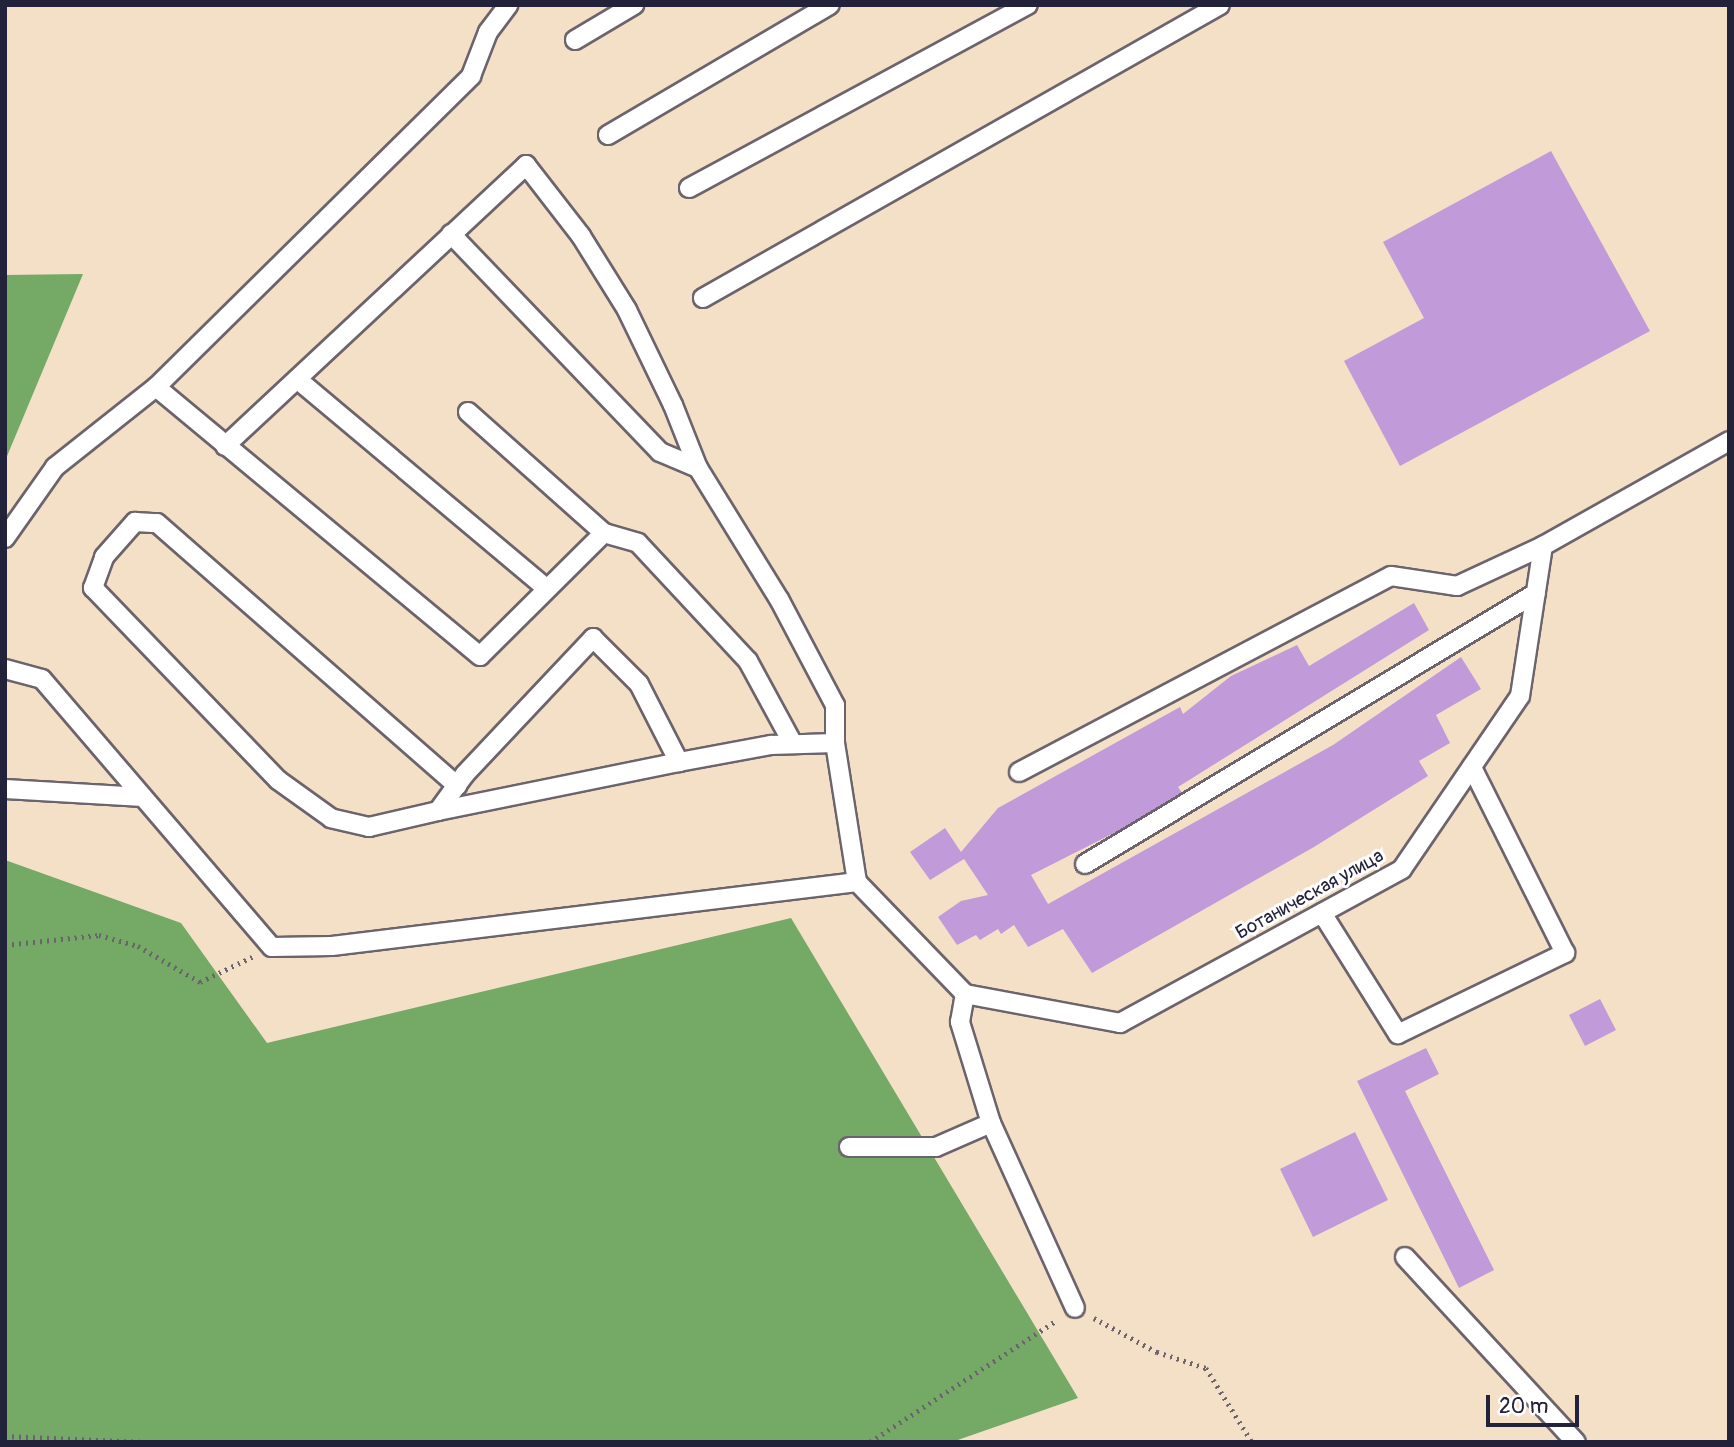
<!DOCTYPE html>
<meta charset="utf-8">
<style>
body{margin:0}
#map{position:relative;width:1734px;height:1447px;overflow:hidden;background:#f4e0c6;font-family:Pangolin,sans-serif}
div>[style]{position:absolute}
.forest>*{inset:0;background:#74a966}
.building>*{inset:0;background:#c19bd9}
.path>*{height:4.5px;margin-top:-2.25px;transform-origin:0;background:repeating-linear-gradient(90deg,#6c646c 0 2px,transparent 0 7px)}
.roads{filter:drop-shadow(2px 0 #6c646c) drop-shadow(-2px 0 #6c646c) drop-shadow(0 2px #6c646c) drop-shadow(0 -2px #6c646c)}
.lane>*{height:18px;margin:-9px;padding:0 9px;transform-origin:9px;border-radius:9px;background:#fff}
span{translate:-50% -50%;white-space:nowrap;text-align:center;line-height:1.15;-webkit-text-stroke:6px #fff;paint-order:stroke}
.street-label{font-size:19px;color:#22223b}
.frame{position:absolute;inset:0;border:7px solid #22223b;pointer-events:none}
.scale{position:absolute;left:1486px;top:1395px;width:93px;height:32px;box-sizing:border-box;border:4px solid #22223b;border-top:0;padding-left:9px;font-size:21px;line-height:24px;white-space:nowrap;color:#22223b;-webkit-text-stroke:5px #fff;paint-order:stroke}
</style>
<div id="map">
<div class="forest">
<div style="clip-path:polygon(83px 274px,5px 461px,5px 275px)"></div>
<div style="clip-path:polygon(5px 860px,181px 923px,267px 1043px,791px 918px,1078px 1398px,952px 1442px,5px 1442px)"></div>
</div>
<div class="building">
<div style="clip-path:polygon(1551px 151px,1650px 331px,1400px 466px,1344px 361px,1424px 318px,1383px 242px)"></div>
<div style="clip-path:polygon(1414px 603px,1429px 630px,1178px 787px,1185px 797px,1031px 875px,1048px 904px,1333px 745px,1461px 657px,1481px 689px,1436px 715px,1450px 743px,1419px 761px,1428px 776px,1314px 847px,1092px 973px,1063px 929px,1028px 947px,1014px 925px,1001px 934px,998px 929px,980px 940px,976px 935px,957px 945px,938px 917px,961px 901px,988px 895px,964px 859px,930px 880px,910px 852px,945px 828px,961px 852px,998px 808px,1180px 707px,1183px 714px,1231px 676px,1297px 645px,1309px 666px)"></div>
<div style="clip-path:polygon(1600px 999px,1616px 1030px,1585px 1046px,1569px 1015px)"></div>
<div style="clip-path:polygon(1426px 1048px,1439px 1074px,1405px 1091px,1494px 1270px,1459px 1288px,1357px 1081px)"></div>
<div style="clip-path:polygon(1355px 1132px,1388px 1200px,1313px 1237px,1280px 1169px)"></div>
</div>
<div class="path">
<div style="left:5px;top:945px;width:95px;rotate:-6.1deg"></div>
<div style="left:99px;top:935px;width:41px;rotate:15.8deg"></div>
<div style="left:138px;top:946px;width:72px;rotate:30.1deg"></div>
<div style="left:200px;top:982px;width:58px;rotate:-25.7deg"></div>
<div style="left:1094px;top:1318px;width:72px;rotate:28.4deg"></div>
<div style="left:1157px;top:1352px;width:52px;rotate:18.1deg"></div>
<div style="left:1206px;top:1368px;width:87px;rotate:58.1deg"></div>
<div style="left:5px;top:1436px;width:140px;rotate:2.5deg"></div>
<div style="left:870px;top:1442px;width:223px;rotate:-33.1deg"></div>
</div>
<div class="roads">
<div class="lane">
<div style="left:575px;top:40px;width:69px;rotate:-30.7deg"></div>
<div style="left:608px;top:135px;width:257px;rotate:-30.4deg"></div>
<div style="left:689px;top:188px;width:385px;rotate:-28.4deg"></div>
<div style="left:451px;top:234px;width:302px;rotate:46.2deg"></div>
<div style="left:660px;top:452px;width:41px;rotate:22.8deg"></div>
<div style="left:703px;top:298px;width:594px;rotate:-29.54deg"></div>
<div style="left:297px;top:379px;width:326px;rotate:40deg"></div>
<div style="left:156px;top:387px;width:421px;rotate:39.7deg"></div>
<div style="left:480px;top:656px;width:175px;rotate:-44.8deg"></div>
<div style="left:604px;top:533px;width:35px;rotate:16deg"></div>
<div style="left:638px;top:543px;width:161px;rotate:47deg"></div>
<div style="left:748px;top:661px;width:94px;rotate:61.5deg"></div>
<div style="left:468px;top:412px;width:182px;rotate:41.7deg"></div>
<div style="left:225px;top:446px;width:412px;rotate:-43deg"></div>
<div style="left:526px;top:165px;width:90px;rotate:52.2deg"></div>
<div style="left:581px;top:236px;width:87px;rotate:58.1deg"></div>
<div style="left:627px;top:310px;width:106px;rotate:64.2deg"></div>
<div style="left:673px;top:405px;width:68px;rotate:68.4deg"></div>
<div style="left:698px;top:468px;width:154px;rotate:58.3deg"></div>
<div style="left:779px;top:599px;width:120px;rotate:62.2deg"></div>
<div style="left:835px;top:705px;width:38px;rotate:90deg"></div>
<div style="left:5px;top:538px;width:87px;rotate:-54.8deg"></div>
<div style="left:55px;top:467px;width:129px;rotate:-38.4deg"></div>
<div style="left:156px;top:387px;width:443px;rotate:-44.6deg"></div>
<div style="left:471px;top:76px;width:47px;rotate:-68.9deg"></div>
<div style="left:488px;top:32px;width:34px;rotate:-53deg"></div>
<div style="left:5px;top:669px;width:38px;rotate:15deg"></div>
<div style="left:42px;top:679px;width:353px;rotate:49.4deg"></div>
<div style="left:272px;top:947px;width:60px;rotate:-1deg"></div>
<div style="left:332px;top:946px;width:529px;rotate:-6.95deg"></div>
<div style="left:679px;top:762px;width:246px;rotate:168.5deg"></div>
<div style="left:438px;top:811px;width:46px;rotate:-53.9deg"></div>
<div style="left:465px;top:774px;width:187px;rotate:-46.7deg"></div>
<div style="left:593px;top:638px;width:65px;rotate:45deg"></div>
<div style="left:639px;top:684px;width:88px;rotate:62.9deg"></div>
<div style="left:679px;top:762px;width:94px;rotate:-10.5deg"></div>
<div style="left:771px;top:745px;width:64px;rotate:-1.8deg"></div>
<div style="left:835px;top:743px;width:141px;rotate:81deg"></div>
<div style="left:1019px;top:772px;width:420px;rotate:-27.8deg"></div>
<div style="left:1391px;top:576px;width:67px;rotate:8.6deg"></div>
<div style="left:1457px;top:586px;width:95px;rotate:-24.9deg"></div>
<div style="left:5px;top:789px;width:138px;rotate:3.3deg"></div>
<div style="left:438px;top:811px;width:71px;rotate:166.9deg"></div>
<div style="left:369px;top:827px;width:39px;rotate:-167deg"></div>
<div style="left:331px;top:818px;width:65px;rotate:-144.4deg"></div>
<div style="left:278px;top:780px;width:267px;rotate:-133.9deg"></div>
<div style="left:93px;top:588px;width:33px;rotate:-70deg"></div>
<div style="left:104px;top:557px;width:47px;rotate:-48.5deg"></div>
<div style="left:135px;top:522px;width:22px;rotate:3deg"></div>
<div style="left:157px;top:523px;width:399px;rotate:41.2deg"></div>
<div style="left:1085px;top:864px;width:526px;rotate:-31deg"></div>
<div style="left:857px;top:882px;width:156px;rotate:46deg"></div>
<div style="left:965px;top:994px;width:158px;rotate:10.6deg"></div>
<div style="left:1120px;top:1023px;width:321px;rotate:-28.6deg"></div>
<div style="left:1402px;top:869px;width:209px;rotate:-55.7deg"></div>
<div style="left:1520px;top:696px;width:152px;rotate:-81.3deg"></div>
<div style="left:1543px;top:546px;width:214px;rotate:-29.4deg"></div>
<div style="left:1322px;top:913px;width:143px;rotate:57.9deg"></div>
<div style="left:1398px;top:1034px;width:186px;rotate:-25.9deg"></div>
<div style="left:1565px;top:953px;width:208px;rotate:-116.6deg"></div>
<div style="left:991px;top:1123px;width:203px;rotate:65.6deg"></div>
<div style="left:849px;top:1147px;width:87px"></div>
<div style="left:936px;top:1147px;width:60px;rotate:-23.6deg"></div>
<div style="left:991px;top:1123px;width:106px;rotate:-107.1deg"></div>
<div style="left:960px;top:1022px;width:28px;rotate:-80deg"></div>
<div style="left:1405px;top:1257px;width:252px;rotate:47.3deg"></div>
</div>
</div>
<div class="street-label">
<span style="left:1310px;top:895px;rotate:-29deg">Ботаническая улица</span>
</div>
<div class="frame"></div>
<div class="scale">20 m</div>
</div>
